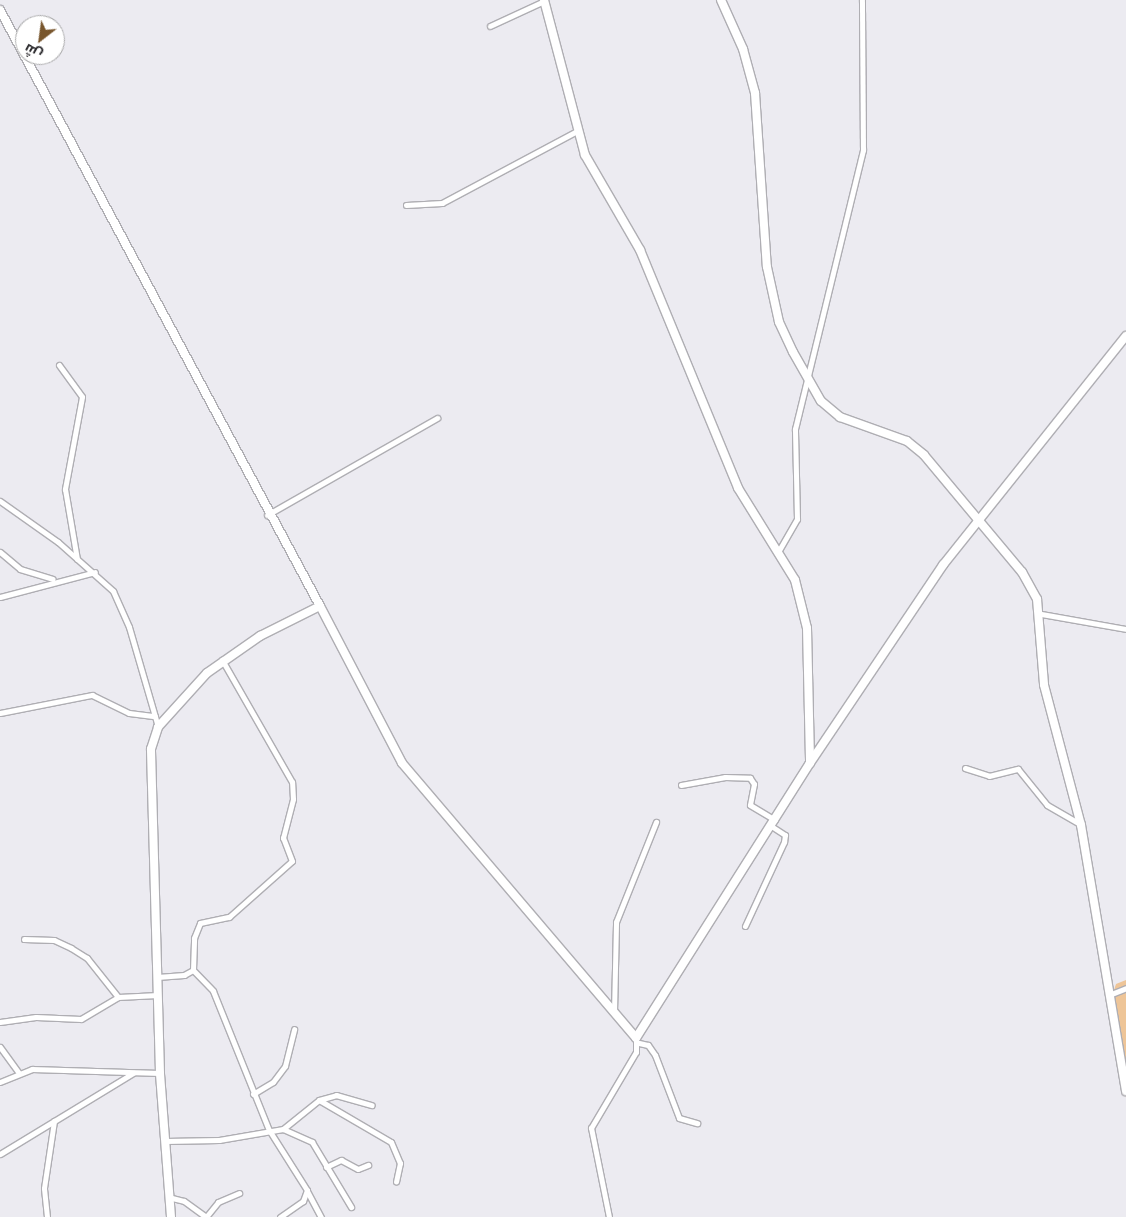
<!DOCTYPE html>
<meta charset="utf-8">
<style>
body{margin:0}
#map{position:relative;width:1126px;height:1217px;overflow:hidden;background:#ecebf1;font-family:"Titillium Web",Cairo,sans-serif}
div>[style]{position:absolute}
.green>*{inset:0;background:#eec598}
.roads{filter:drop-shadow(1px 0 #afaeb3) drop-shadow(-1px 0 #afaeb3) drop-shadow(0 1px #afaeb3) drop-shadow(0 -1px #afaeb3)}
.street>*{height:5px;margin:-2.5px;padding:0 2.5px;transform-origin:2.5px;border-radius:2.5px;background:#fff}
.secondary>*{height:8px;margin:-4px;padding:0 4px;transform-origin:4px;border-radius:4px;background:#fff}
span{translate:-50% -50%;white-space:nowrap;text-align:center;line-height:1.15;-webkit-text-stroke:4.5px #fff;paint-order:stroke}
.north{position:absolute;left:15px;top:15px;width:50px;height:50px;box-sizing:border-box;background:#fff;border:1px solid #a7a7a8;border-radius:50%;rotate:210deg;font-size:14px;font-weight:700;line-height:20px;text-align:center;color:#242326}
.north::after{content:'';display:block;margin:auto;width:18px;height:22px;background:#78562d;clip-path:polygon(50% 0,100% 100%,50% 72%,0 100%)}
</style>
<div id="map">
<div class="green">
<div style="clip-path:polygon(1126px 980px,1126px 1098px,1113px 993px,1116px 984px)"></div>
</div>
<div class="roads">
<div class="street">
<div style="left:490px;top:26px;width:60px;rotate:-24.8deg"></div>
<div style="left:406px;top:205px;width:36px;rotate:-3deg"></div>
<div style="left:442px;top:203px;width:153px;rotate:-28.1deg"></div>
<div style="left:59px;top:365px;width:39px;rotate:54deg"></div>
<div style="left:82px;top:397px;width:94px;rotate:100.5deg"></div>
<div style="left:65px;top:489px;width:71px;rotate:80.3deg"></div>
<div style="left:0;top:501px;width:71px;rotate:35.3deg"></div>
<div style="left:58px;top:542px;width:74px;rotate:41.7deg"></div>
<div style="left:113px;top:591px;width:39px;rotate:66deg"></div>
<div style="left:129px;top:627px;width:104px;rotate:73.8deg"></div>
<div style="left:267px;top:515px;width:196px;rotate:-29.7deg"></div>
<div style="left:0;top:552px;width:26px;rotate:40deg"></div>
<div style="left:20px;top:569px;width:34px;rotate:17deg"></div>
<div style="left:778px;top:552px;width:38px;rotate:-60deg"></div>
<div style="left:797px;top:519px;width:90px;rotate:-91.3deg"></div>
<div style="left:795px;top:429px;width:287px;rotate:-76.3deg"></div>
<div style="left:863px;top:150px;width:150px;rotate:-90.4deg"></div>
<div style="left:0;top:597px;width:98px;rotate:-14.7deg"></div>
<div style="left:1041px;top:614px;width:86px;rotate:10deg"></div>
<div style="left:0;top:713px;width:94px;rotate:-11.1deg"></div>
<div style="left:92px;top:695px;width:41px;rotate:25.9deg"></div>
<div style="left:129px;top:713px;width:26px;rotate:7deg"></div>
<div style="left:965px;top:768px;width:25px;rotate:18deg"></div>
<div style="left:989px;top:776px;width:30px;rotate:-14deg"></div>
<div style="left:1018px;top:769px;width:46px;rotate:51.1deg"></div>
<div style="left:1047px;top:805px;width:39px;rotate:30deg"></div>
<div style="left:681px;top:785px;width:45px;rotate:-10.3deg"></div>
<div style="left:725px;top:777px;width:25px;rotate:2deg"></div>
<div style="left:750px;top:778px;width:7px;rotate:56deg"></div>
<div style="left:754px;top:784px;width:21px;rotate:101deg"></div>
<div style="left:750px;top:805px;width:29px;rotate:31deg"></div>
<div style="left:745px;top:926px;width:93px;rotate:-65.1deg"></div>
<div style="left:784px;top:842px;width:7px;rotate:-82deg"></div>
<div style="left:785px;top:835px;width:17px;rotate:-147deg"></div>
<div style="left:24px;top:939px;width:30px;rotate:2deg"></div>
<div style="left:54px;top:940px;width:19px;rotate:25deg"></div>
<div style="left:71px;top:948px;width:19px;rotate:32deg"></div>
<div style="left:87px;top:958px;width:50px;rotate:51.5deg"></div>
<div style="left:193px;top:970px;width:29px;rotate:46deg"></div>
<div style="left:213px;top:991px;width:150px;rotate:68.1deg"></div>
<div style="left:269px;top:1130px;width:71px;rotate:57.7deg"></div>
<div style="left:307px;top:1190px;width:12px;rotate:110deg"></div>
<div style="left:303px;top:1201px;width:28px;rotate:145deg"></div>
<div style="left:157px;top:977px;width:27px;rotate:-4deg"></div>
<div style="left:184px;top:975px;width:10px;rotate:-29deg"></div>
<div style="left:193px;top:970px;width:32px;rotate:-88deg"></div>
<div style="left:194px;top:938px;width:16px;rotate:-68deg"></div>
<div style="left:200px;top:923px;width:30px;rotate:-12deg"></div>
<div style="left:229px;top:917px;width:84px;rotate:-41.6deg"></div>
<div style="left:292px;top:861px;width:25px;rotate:-111deg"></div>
<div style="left:283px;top:838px;width:40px;rotate:-75.6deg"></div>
<div style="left:293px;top:799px;width:17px;rotate:-93deg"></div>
<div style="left:292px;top:782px;width:141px;rotate:-119.8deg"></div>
<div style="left:1109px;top:995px;width:18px;rotate:-22deg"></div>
<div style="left:614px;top:1012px;width:90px;rotate:-88.7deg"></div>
<div style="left:616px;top:922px;width:108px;rotate:-68.2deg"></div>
<div style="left:0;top:1022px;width:36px;rotate:-8deg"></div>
<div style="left:36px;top:1017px;width:45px;rotate:2.5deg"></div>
<div style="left:81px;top:1019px;width:43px;rotate:-30.7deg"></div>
<div style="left:118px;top:997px;width:40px;rotate:-2.9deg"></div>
<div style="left:639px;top:1043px;width:9px;rotate:13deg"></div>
<div style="left:648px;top:1045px;width:12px;rotate:55deg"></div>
<div style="left:655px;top:1055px;width:67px;rotate:69.1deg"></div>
<div style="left:679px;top:1118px;width:19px;rotate:16deg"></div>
<div style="left:0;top:1047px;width:32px;rotate:54deg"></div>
<div style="left:0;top:1082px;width:35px;rotate:-22deg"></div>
<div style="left:32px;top:1069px;width:128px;rotate:1.8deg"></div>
<div style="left:253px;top:1094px;width:23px;rotate:-31deg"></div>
<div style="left:273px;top:1082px;width:20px;rotate:-53deg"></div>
<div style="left:285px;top:1066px;width:38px;rotate:-76deg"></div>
<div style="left:319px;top:1100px;width:18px;rotate:-16deg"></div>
<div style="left:336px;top:1095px;width:37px;rotate:16deg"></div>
<div style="left:283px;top:1129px;width:32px;rotate:24deg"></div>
<div style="left:312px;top:1142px;width:76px;rotate:59deg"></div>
<div style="left:165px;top:1141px;width:54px;rotate:-1.1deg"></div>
<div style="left:219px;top:1140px;width:65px;rotate:-9.8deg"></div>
<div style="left:283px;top:1129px;width:46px;rotate:-38.9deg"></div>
<div style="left:319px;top:1100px;width:83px;rotate:30.3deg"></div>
<div style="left:391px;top:1142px;width:23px;rotate:67deg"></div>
<div style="left:400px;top:1163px;width:19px;rotate:102deg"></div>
<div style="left:0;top:1154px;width:156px;rotate:-31.3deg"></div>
<div style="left:326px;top:1167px;width:17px;rotate:-25deg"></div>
<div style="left:341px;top:1160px;width:19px;rotate:28deg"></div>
<div style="left:358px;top:1169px;width:11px;rotate:-22deg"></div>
<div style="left:307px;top:1191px;width:30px;rotate:62deg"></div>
<div style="left:168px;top:1197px;width:16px;rotate:14deg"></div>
<div style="left:184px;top:1201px;width:27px;rotate:36deg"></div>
<div style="left:47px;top:1217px;width:29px;rotate:-96deg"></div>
<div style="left:44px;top:1188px;width:68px;rotate:-81.5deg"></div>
<div style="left:206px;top:1217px;width:19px;rotate:-51deg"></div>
<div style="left:218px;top:1202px;width:23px;rotate:-23deg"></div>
<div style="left:609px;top:1217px;width:91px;rotate:-101.4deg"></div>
<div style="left:591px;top:1128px;width:88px;rotate:-59.4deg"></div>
<div style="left:636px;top:1052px;width:14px;rotate:-90deg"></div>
</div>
<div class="secondary">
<div style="left:544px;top:0;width:160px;rotate:75.2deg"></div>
<div style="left:585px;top:155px;width:110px;rotate:59.9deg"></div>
<div style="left:640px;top:250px;width:257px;rotate:67.6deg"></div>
<div style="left:738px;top:488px;width:108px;rotate:58.2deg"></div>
<div style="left:795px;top:580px;width:49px;rotate:76deg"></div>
<div style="left:807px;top:628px;width:135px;rotate:88.7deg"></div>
<div style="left:721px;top:0;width:54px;rotate:65.8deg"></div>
<div style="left:743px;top:49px;width:46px;rotate:74.7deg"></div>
<div style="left:755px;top:93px;width:174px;rotate:86.1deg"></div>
<div style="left:767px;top:267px;width:56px;rotate:77.7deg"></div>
<div style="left:779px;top:322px;width:33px;rotate:65deg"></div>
<div style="left:793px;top:352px;width:56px;rotate:60.3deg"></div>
<div style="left:821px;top:401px;width:25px;rotate:40deg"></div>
<div style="left:840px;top:417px;width:71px;rotate:19.7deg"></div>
<div style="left:907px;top:441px;width:22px;rotate:39deg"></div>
<div style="left:924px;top:455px;width:153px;rotate:50.1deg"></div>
<div style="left:1022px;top:572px;width:31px;rotate:61deg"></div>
<div style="left:1037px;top:599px;width:86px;rotate:85.3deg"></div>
<div style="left:1044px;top:685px;width:145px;rotate:75.2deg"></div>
<div style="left:1081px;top:825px;width:270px;rotate:80.4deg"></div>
<div style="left:0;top:10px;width:676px;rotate:61.77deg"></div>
<div style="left:171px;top:1217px;width:144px;rotate:-94.4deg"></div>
<div style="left:160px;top:1073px;width:324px;rotate:-91.6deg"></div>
<div style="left:151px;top:749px;width:23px;rotate:-72deg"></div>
<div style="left:158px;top:727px;width:73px;rotate:-47.8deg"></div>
<div style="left:207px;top:673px;width:65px;rotate:-34.9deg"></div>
<div style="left:260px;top:636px;width:67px;rotate:-26.6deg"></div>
<div style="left:320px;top:606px;width:177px;rotate:62.4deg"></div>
<div style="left:402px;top:763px;width:361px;rotate:49.6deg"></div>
<div style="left:636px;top:1038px;width:325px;rotate:-57.7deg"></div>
<div style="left:810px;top:763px;width:239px;rotate:-56.1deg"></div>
<div style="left:943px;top:565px;width:293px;rotate:-51.4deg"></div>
</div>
</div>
<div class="north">ش</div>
</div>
